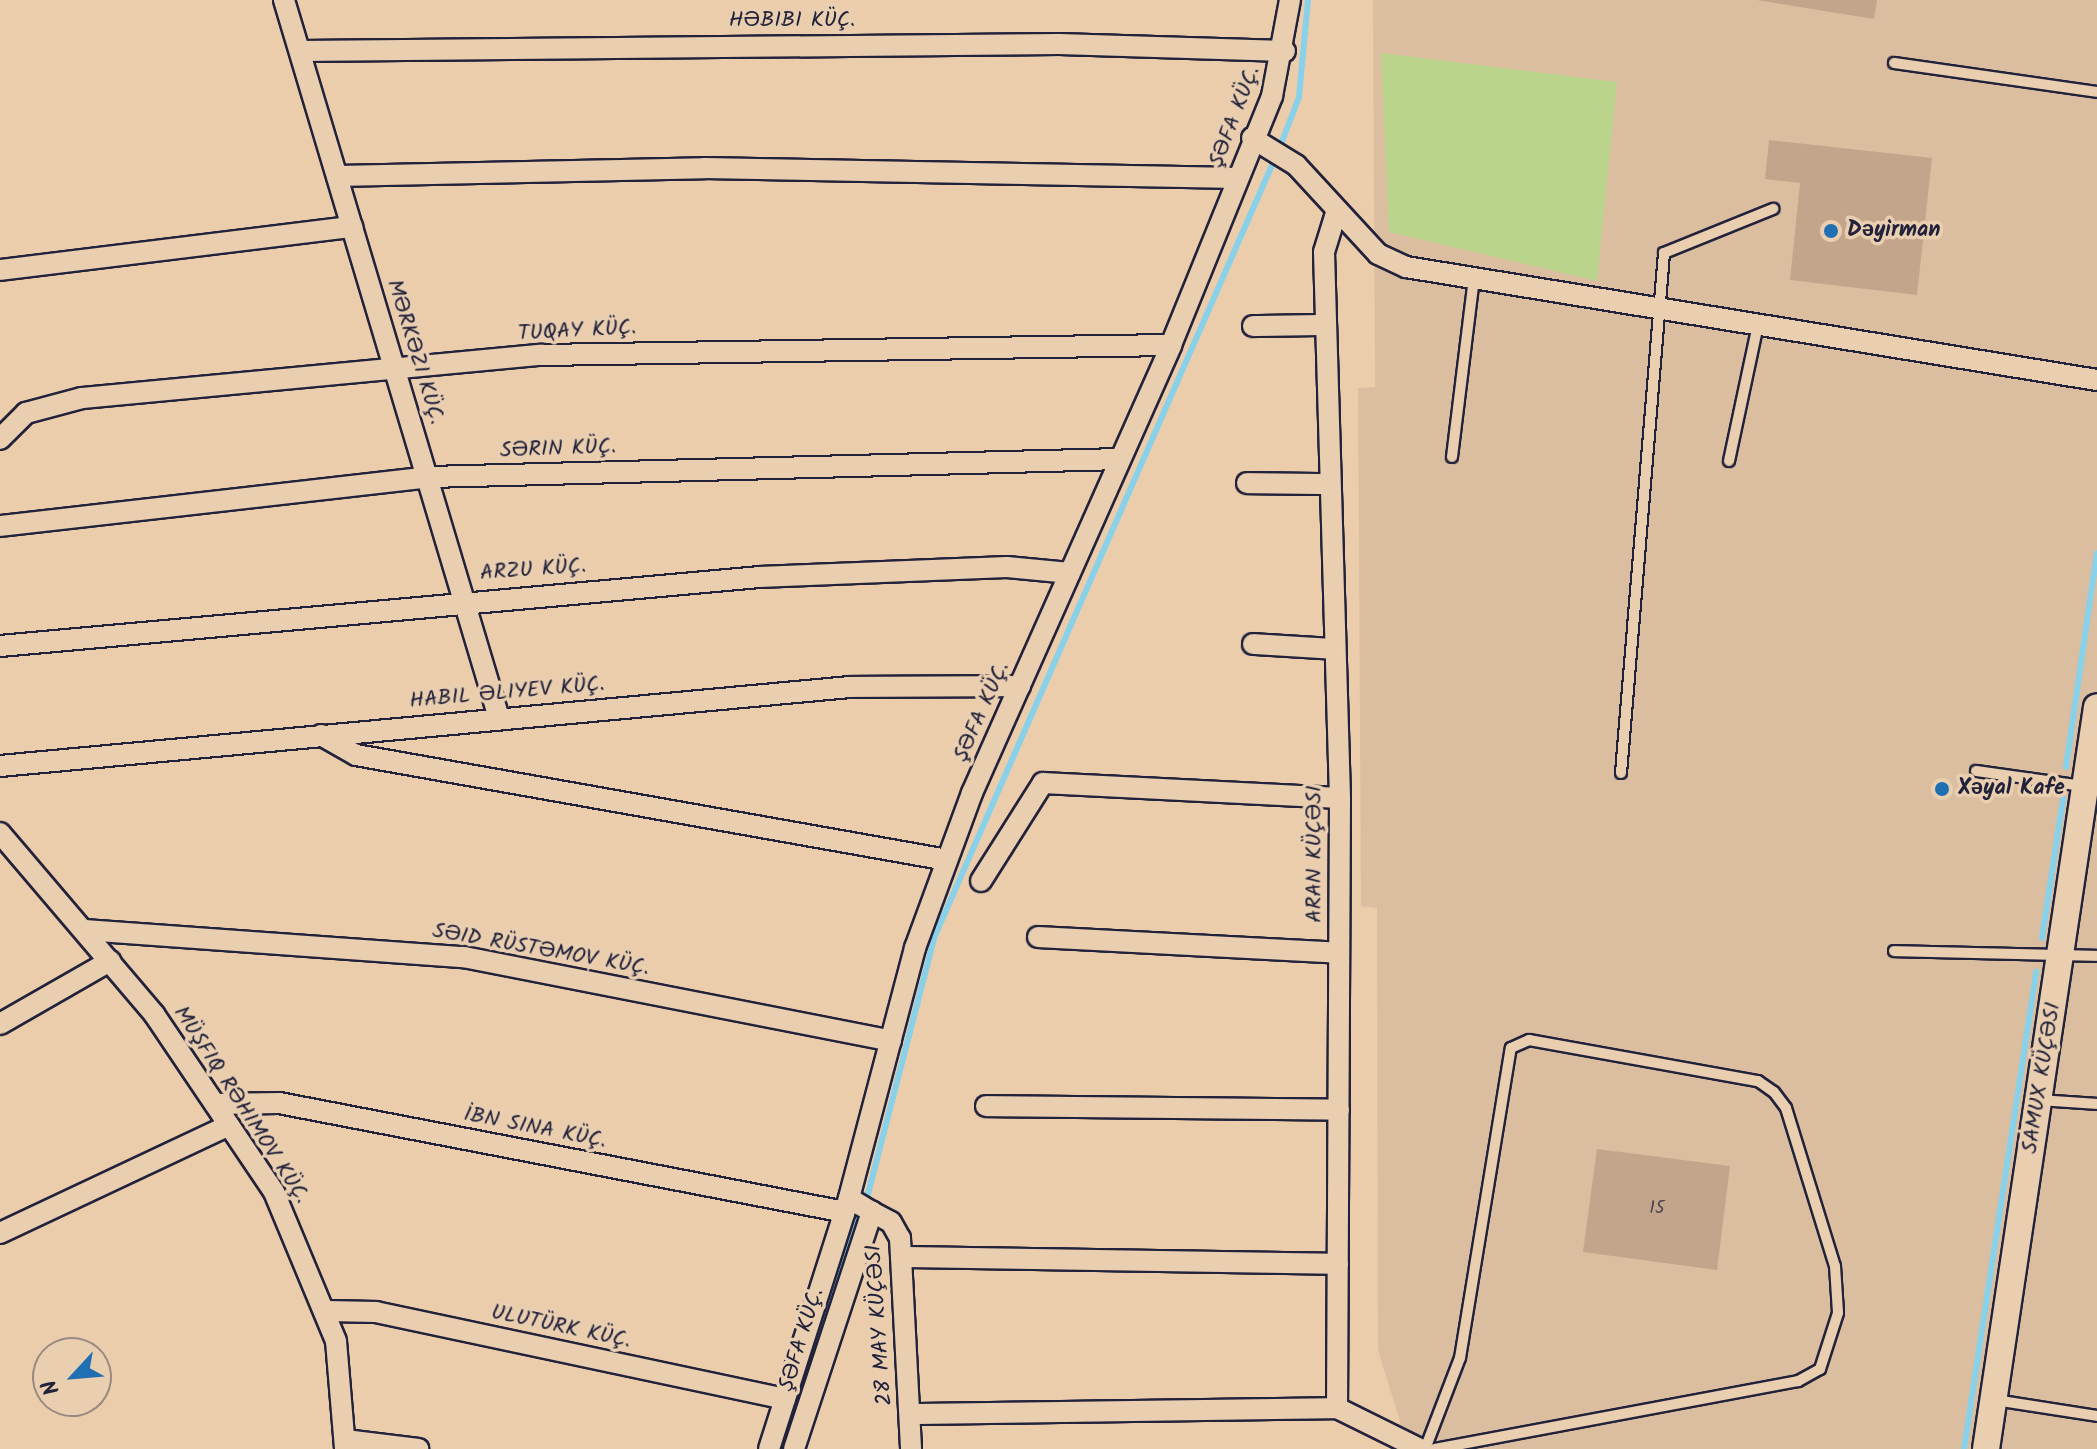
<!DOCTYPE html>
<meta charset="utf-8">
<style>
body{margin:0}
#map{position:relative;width:2097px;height:1449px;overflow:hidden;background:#ebcdac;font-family:Kalam,sans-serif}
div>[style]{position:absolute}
.built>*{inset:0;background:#dbbea0}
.green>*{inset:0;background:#bbd48b}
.stream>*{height:6px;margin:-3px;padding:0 3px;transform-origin:3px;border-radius:3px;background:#88d1e8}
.building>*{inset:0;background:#c3a58b}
.roads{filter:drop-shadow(2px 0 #22223b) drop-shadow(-2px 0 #22223b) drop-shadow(0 2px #22223b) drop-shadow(0 -2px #22223b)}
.lane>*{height:10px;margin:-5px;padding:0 5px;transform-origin:5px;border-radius:5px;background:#e9ceb0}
.street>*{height:20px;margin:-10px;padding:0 10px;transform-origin:10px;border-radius:10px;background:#e9ceb0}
.secondary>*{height:26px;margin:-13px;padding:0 13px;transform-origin:13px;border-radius:13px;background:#e9ceb0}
.dots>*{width:22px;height:22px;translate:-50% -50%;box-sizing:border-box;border:4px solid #e9ceb0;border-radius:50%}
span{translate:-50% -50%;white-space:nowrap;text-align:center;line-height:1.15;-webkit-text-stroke:7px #e9ceb0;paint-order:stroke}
.number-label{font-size:18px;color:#4a434f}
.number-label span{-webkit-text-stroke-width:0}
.street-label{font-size:22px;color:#22223b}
.poi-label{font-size:22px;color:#22223b;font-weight:700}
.left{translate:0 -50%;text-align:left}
.north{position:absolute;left:32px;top:1337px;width:80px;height:80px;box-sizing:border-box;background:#e9ceb0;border:2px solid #998981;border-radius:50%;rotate:244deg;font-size:22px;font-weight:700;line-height:32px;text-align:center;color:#22223b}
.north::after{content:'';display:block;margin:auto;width:28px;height:36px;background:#1f6fb2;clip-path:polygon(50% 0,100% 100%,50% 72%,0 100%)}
</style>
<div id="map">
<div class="built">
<div style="clip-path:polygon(1373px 0,2097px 0,2097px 1449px,1410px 1449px,1406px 1441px,1378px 1350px,1377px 908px,1361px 906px,1358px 388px,1375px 387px)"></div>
</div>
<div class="green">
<div style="clip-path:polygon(1381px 53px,1617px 82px,1597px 281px,1389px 232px)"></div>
</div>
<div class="stream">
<div style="left:1281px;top:144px;width:50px;rotate:-69deg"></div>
<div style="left:1299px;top:97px;width:97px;rotate:-84.7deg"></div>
<div style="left:2066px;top:767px;width:216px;rotate:-81.8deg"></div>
<div style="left:2042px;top:938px;width:141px;rotate:-81.4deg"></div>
<div style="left:868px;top:1194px;width:264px;rotate:-75.5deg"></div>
<div style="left:934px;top:938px;width:844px;rotate:-66.38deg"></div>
<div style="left:783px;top:1449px;width:244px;rotate:-72.6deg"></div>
<div style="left:1964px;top:1449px;width:483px;rotate:-81.4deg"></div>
</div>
<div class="building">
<div style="clip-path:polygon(1757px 0,1877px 0,1874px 19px)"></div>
<div style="clip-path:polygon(1769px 140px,1932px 158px,1917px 295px,1790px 280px,1800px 183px,1765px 179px)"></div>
<div style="clip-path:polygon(1597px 1149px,1730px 1166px,1717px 1270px,1583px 1252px)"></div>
</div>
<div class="roads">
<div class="lane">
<div style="left:1894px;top:63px;width:205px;rotate:8.1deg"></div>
<div style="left:1452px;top:457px;width:180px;rotate:-83deg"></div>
<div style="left:1729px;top:461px;width:139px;rotate:-78deg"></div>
<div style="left:1976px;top:771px;width:108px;rotate:8deg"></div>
<div style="left:1621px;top:773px;width:522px;rotate:-85.27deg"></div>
<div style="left:1664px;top:253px;width:118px;rotate:-22deg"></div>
<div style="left:1894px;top:951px;width:203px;rotate:1.4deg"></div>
<div style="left:2040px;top:1100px;width:57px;rotate:4deg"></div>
<div style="left:1995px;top:1400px;width:103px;rotate:8.9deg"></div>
<div style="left:1425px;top:1449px;width:97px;rotate:-69deg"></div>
<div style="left:1460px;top:1358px;width:314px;rotate:-80.7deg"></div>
<div style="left:1511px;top:1048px;width:20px;rotate:-24deg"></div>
<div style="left:1529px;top:1040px;width:233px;rotate:10.2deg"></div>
<div style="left:1758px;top:1081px;width:19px;rotate:35deg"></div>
<div style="left:1774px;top:1092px;width:20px;rotate:53deg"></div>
<div style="left:1786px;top:1108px;width:165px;rotate:72.8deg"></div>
<div style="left:1835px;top:1266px;width:47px;rotate:86.3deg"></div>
<div style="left:1838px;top:1313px;width:59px;rotate:107.8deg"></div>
<div style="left:1820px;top:1369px;width:25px;rotate:151deg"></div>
<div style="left:1798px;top:1381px;width:370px;rotate:169.4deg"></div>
</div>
<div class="street">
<div style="left:284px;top:0;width:749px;rotate:73.33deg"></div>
<div style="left:300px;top:51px;width:759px;rotate:-0.53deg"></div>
<div style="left:1059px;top:44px;width:226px;rotate:1.8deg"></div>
<div style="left:1252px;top:138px;width:52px;rotate:31.5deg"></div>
<div style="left:1296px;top:165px;width:121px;rotate:47.3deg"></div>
<div style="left:1378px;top:254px;width:31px;rotate:25deg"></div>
<div style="left:1406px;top:267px;width:700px;rotate:9.29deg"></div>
<div style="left:337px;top:176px;width:367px;rotate:-1.2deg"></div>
<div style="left:704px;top:168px;width:533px;rotate:1.07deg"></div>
<div style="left:1337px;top:210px;width:44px;rotate:107.2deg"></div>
<div style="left:1324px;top:252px;width:546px;rotate:88.32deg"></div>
<div style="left:1340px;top:798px;width:610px;rotate:90.28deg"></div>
<div style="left:1337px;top:1408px;width:93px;rotate:26.3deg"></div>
<div style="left:0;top:270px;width:355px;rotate:-7deg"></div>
<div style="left:1253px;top:326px;width:73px;rotate:-0.8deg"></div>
<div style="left:0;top:439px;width:37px;rotate:-45deg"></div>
<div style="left:26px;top:413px;width:58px;rotate:-15deg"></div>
<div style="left:82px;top:398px;width:461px;rotate:-5.4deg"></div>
<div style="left:541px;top:355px;width:630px;rotate:-0.91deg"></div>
<div style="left:1247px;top:483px;width:83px;rotate:0.7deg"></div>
<div style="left:0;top:526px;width:432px;rotate:-6.5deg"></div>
<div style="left:429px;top:477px;width:691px;rotate:-1.49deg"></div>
<div style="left:1253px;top:644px;width:82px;rotate:3.5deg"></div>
<div style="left:0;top:646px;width:762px;rotate:-5.19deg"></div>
<div style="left:759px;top:577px;width:248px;rotate:-2.3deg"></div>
<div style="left:1007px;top:567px;width:63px;rotate:5.4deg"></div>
<div style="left:321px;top:735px;width:40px;rotate:29.7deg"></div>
<div style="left:356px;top:755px;width:600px;rotate:10.07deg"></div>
<div style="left:0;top:766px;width:854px;rotate:-5.31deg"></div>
<div style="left:850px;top:687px;width:170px;rotate:-0.3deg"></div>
<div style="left:0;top:833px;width:238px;rotate:49.6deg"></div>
<div style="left:154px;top:1014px;width:215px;rotate:56deg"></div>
<div style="left:274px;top:1192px;width:161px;rotate:67.4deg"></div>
<div style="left:336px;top:1341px;width:108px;rotate:85.2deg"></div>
<div style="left:981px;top:881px;width:116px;rotate:-57.7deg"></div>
<div style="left:1043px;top:783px;width:297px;rotate:2.9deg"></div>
<div style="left:84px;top:930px;width:381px;rotate:4.1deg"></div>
<div style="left:464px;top:957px;width:435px;rotate:11.1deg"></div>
<div style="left:1038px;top:937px;width:301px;rotate:3deg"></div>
<div style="left:0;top:1024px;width:127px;rotate:-29.8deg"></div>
<div style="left:215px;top:1104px;width:64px;rotate:-0.9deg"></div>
<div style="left:279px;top:1103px;width:576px;rotate:10.9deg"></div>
<div style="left:986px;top:1106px;width:353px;rotate:0.6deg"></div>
<div style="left:872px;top:1212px;width:21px;rotate:28deg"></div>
<div style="left:891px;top:1222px;width:18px;rotate:61deg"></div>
<div style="left:900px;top:1238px;width:211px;rotate:87deg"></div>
<div style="left:0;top:1233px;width:253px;rotate:-25.2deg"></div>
<div style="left:901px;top:1257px;width:437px;rotate:0.9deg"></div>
<div style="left:327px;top:1311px;width:49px;rotate:1.2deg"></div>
<div style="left:376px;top:1312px;width:418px;rotate:12deg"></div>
<div style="left:910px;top:1414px;width:427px;rotate:-0.8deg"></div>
<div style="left:345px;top:1440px;width:74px;rotate:7deg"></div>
<div style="left:769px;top:1449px;width:259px;rotate:-72.3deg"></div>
<div style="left:794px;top:1449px;width:250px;rotate:-71.8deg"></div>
<div style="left:872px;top:1212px;width:27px;rotate:-149deg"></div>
<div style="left:849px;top:1198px;width:259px;rotate:-75.2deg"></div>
<div style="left:915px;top:948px;width:165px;rotate:-69.8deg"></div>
<div style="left:972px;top:793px;width:490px;rotate:-66deg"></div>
<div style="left:1171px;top:345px;width:269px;rotate:-67.9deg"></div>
<div style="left:1272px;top:96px;width:98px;rotate:-79.4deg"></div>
</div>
<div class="secondary">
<div style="left:1986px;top:1449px;width:750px;rotate:-81.49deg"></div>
</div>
</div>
<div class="dots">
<div style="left:1831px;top:231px;background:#1f6fb2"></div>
<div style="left:1942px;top:789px;background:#1f6fb2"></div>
</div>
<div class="number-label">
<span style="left:1657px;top:1209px">15</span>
</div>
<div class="street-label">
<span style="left:792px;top:21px">HƏBIBI KÜÇ.</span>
<span style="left:1235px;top:117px;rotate:-69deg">ŞƏFA KÜÇ.</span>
<span style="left:577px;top:331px;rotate:-3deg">TUQAY KÜÇ.</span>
<span style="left:415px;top:352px;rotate:73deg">MƏRKƏZI KÜÇ.</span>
<span style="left:558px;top:449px;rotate:-2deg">SƏRIN KÜÇ.</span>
<span style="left:533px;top:570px;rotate:-4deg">ARZU KÜÇ.</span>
<span style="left:507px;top:693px;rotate:-5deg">HABIL ƏLIYEV KÜÇ.</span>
<span style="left:982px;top:712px;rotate:-66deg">ŞƏFA KÜÇ.</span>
<span style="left:1315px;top:854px;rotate:-90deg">ARAN KÜÇƏSI</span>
<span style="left:541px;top:950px;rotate:10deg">SƏID RÜSTƏMOV KÜÇ.</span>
<span style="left:2042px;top:1078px;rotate:-81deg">SAMUX KÜÇƏSI</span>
<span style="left:241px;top:1105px;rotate:57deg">MÜŞFIQ RƏHIMOV KÜÇ.</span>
<span style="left:535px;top:1128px;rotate:11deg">İBN SINA KÜÇ.</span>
<span style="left:880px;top:1325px;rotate:-94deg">28 MAY KÜÇƏSI</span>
<span style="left:561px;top:1327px;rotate:12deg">ULUTÜRK KÜÇ.</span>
<span style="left:802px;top:1340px;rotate:-73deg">ŞƏFA KÜÇ.</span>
</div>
<div class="poi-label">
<span class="left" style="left:1847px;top:231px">Dəyirman</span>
<span class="left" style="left:1958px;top:789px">Xəyal Kafe</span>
</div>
<div class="north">N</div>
</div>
